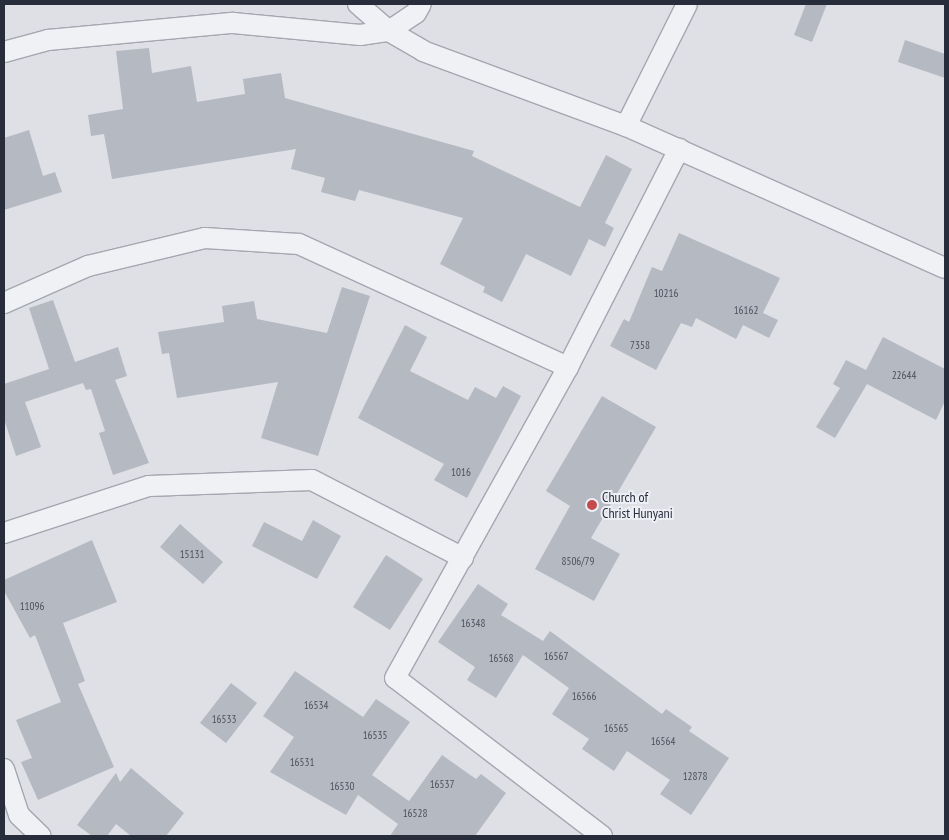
<!DOCTYPE html>
<style>
body{margin:0}
#map{position:relative;width:949px;height:840px;overflow:hidden;background:#dee0e6;font-family:"PT Sans Narrow",sans-serif}
div>[style]{position:absolute}
.building>*{inset:0;background:#b5b9c2}
.roads{filter:drop-shadow(1px 0 #a4a7b0) drop-shadow(-1px 0 #a4a7b0) drop-shadow(0 1px #a4a7b0) drop-shadow(0 -1px #a4a7b0)}
.street>*{height:20px;margin:-10px;padding:0 10px;transform-origin:10px;border-radius:10px;background:#f0f1f5}
.dots>*{width:14px;height:14px;translate:-50% -50%;box-sizing:border-box;border:2px solid #edeff4;border-radius:50%}
span{translate:-50% -50%;white-space:nowrap;text-align:center;line-height:1.15;-webkit-text-stroke:4px #edeff4;paint-order:stroke}
.number-label{font-size:11px;color:#4b505e}
.number-label span{-webkit-text-stroke-width:0}
.poi-label{font-size:14px;color:#282d3c}
.left{translate:0 -50%;text-align:left}
.frame{position:absolute;inset:0;border:5px solid #282d3c;pointer-events:none}
</style>
<div id="map">
<div class="building">
<div style="clip-path:polygon(806px 4px,827px 4px,812px 42px,794px 35px)"></div>
<div style="clip-path:polygon(905px 40px,945px 54px,945px 78px,898px 62px)"></div>
<div style="clip-path:polygon(149px 48px,152px 73px,191px 66px,197px 102px,245px 94px,243px 79px,281px 73px,285px 98px,474px 151px,472px 156px,580px 207px,606px 155px,632px 169px,605px 223px,614px 228px,605px 247px,589px 239px,571px 276px,526px 254px,502px 302px,483px 292px,485px 287px,440px 264px,463px 218px,359px 190px,355px 201px,321px 192px,325px 178px,291px 169px,296px 149px,112px 179px,104px 134px,91px 136px,88px 115px,123px 109px,116px 51px)"></div>
<div style="clip-path:polygon(29px 130px,43px 176px,55px 172px,62px 192px,4px 210px,4px 138px)"></div>
<div style="clip-path:polygon(679px 233px,780px 278px,763px 313px,778px 320px,769px 338px,743px 325px,736px 339px,696px 318px,692px 327px,681px 323px,656px 370px,610px 346px,624px 319px,629px 322px,652px 267px,662px 271px)"></div>
<div style="clip-path:polygon(342px 287px,370px 296px,318px 456px,261px 438px,278px 382px,177px 398px,169px 353px,162px 354px,158px 332px,224px 322px,222px 306px,254px 301px,257px 319px,327px 333px)"></div>
<div style="clip-path:polygon(53px 300px,75px 362px,118px 347px,127px 376px,115px 380px,149px 463px,113px 475px,99px 433px,105px 431px,91px 389px,86px 390px,83px 383px,25px 402px,41px 447px,16px 456px,4px 419px,4px 384px,49px 369px,29px 308px)"></div>
<div style="clip-path:polygon(405px 325px,427px 337px,410px 371px,468px 400px,475px 387px,496px 398px,503px 386px,521px 396px,467px 498px,434px 480px,444px 464px,358px 418px)"></div>
<div style="clip-path:polygon(883px 337px,945px 369px,945px 401px,936px 420px,867px 384px,835px 438px,816px 427px,840px 388px,833px 384px,846px 360px,866px 370px)"></div>
<div style="clip-path:polygon(602px 396px,656px 427px,591px 538px,620px 554px,594px 601px,535px 569px,570px 506px,546px 491px)"></div>
<div style="clip-path:polygon(313px 520px,341px 536px,317px 579px,252px 546px,264px 522px,302px 541px)"></div>
<div style="clip-path:polygon(180px 524px,223px 562px,203px 584px,160px 547px)"></div>
<div style="clip-path:polygon(92px 540px,117px 602px,63px 623px,85px 681px,78px 684px,114px 767px,38px 800px,21px 762px,32px 758px,16px 720px,61px 702px,35px 635px,30px 638px,4px 591px,4px 580px)"></div>
<div style="clip-path:polygon(386px 555px,423px 579px,390px 630px,353px 607px)"></div>
<div style="clip-path:polygon(478px 584px,508px 604px,501px 615px,543px 641px,550px 631px,662px 714px,666px 709px,692px 727px,689px 731px,729px 758px,691px 815px,660px 794px,670px 780px,627px 751px,614px 771px,582px 749px,589px 739px,552px 714px,569px 688px,523px 655px,496px 698px,467px 680px,475px 667px,438px 642px)"></div>
<div style="clip-path:polygon(295px 671px,363px 717px,376px 699px,410px 722px,372px 775px,409px 801px,442px 755px,476px 779px,481px 774px,506px 793px,475px 836px,390px 836px,398px 824px,358px 795px,346px 815px,270px 772px,294px 737px,263px 716px)"></div>
<div style="clip-path:polygon(231px 683px,257px 703px,226px 743px,200px 723px)"></div>
<div style="clip-path:polygon(131px 768px,184px 813px,166px 836px,131px 836px,116px 824px,107px 836px,92px 836px,77px 825px,116px 773px,120px 782px)"></div>
</div>
<div class="roads">
<div class="street">
<div style="left:358px;top:4px;width:41px;rotate:41.1deg"></div>
<div style="left:389px;top:31px;width:39px;rotate:30deg"></div>
<div style="left:423px;top:51px;width:216px;rotate:20.3deg"></div>
<div style="left:626px;top:126px;width:349px;rotate:24deg"></div>
<div style="left:4px;top:52px;width:46px;rotate:-15.3deg"></div>
<div style="left:48px;top:40px;width:186px;rotate:-5.3deg"></div>
<div style="left:233px;top:23px;width:128px;rotate:5.4deg"></div>
<div style="left:360px;top:35px;width:29px;rotate:-8deg"></div>
<div style="left:389px;top:31px;width:32px;rotate:-34deg"></div>
<div style="left:416px;top:13px;width:10px;rotate:-61deg"></div>
<div style="left:626px;top:126px;width:136px;rotate:-63.4deg"></div>
<div style="left:4px;top:303px;width:92px;rotate:-23.8deg"></div>
<div style="left:88px;top:266px;width:120px;rotate:-13.5deg"></div>
<div style="left:205px;top:238px;width:94px;rotate:3.7deg"></div>
<div style="left:299px;top:244px;width:296px;rotate:24.6deg"></div>
<div style="left:4px;top:533px;width:152px;rotate:-18deg"></div>
<div style="left:149px;top:486px;width:163px;rotate:-2.1deg"></div>
<div style="left:312px;top:480px;width:170px;rotate:27.3deg"></div>
<div style="left:4px;top:769px;width:48px;rotate:71.9deg"></div>
<div style="left:19px;top:815px;width:30px;rotate:44deg"></div>
<div style="left:602px;top:836px;width:260px;rotate:-142.6deg"></div>
<div style="left:395px;top:678px;width:356px;rotate:-60.9deg"></div>
<div style="left:568px;top:367px;width:245px;rotate:-63deg"></div>
</div>
</div>
<div class="dots">
<div style="left:592px;top:505px;background:#c34b4d"></div>
</div>
<div class="number-label">
<span style="left:666px;top:293px">10216</span>
<span style="left:746px;top:310px">16162</span>
<span style="left:640px;top:345px">7358</span>
<span style="left:904px;top:375px">22644</span>
<span style="left:461px;top:472px">1016</span>
<span style="left:192px;top:554px">15131</span>
<span style="left:578px;top:561px">8506/79</span>
<span style="left:32px;top:606px">11096</span>
<span style="left:473px;top:623px">16348</span>
<span style="left:556px;top:656px">16567</span>
<span style="left:501px;top:658px">16568</span>
<span style="left:584px;top:696px">16566</span>
<span style="left:316px;top:705px">16534</span>
<span style="left:224px;top:719px">16533</span>
<span style="left:616px;top:728px">16565</span>
<span style="left:375px;top:735px">16535</span>
<span style="left:663px;top:741px">16564</span>
<span style="left:302px;top:762px">16531</span>
<span style="left:695px;top:776px">12878</span>
<span style="left:442px;top:784px">16537</span>
<span style="left:342px;top:786px">16530</span>
<span style="left:415px;top:813px">16528</span>
</div>
<div class="poi-label">
<span class="left" style="left:602px;top:505px">Church of<br>Christ Hunyani</span>
</div>
<div class="frame"></div>
</div>
